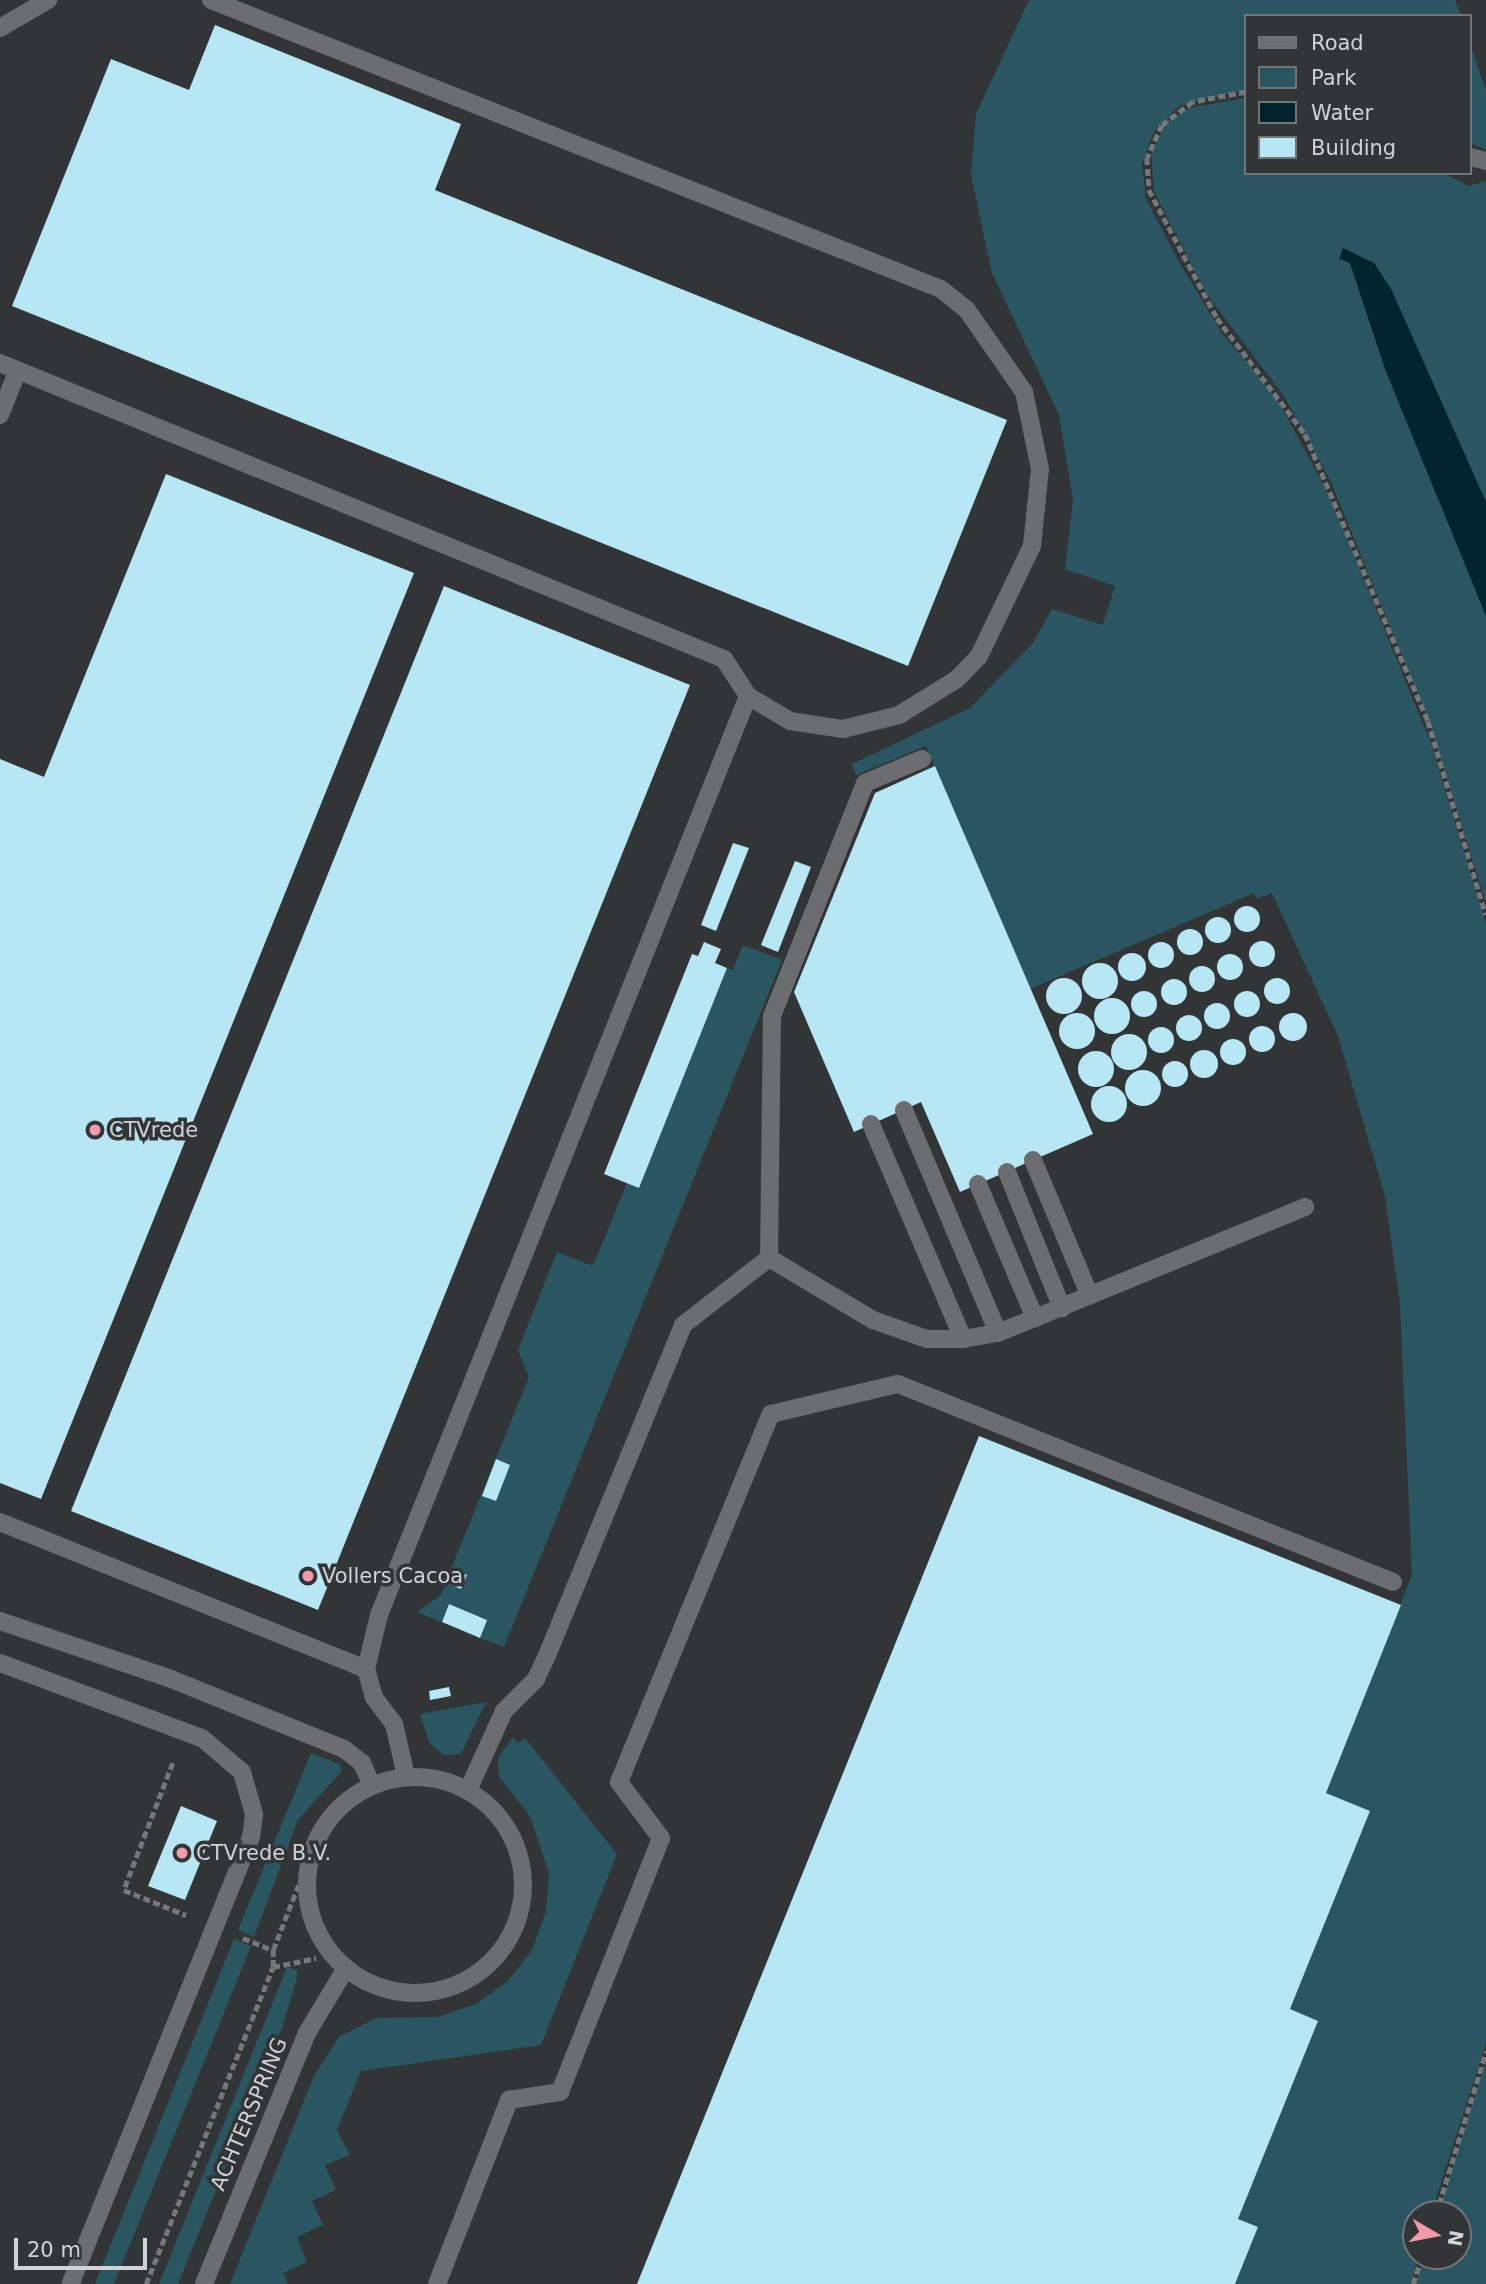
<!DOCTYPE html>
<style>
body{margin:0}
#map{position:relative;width:1486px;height:2284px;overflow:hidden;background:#323536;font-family:"DejaVu Sans",sans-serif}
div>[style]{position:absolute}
.green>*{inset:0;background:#2a5662}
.water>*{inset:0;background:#01242c}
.building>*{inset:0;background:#b7e6f5}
.round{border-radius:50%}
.path>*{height:4.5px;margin-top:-2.25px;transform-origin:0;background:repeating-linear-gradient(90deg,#757879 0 7px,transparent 0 10.5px)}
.minor>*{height:18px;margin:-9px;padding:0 9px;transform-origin:9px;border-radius:9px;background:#6b6d6e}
.minor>.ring{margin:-9px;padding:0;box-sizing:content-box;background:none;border:18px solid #6b6d6e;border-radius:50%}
.dots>*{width:19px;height:19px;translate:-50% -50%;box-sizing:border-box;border:4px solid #323536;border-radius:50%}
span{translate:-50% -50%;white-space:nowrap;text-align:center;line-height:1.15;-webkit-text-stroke:7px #323536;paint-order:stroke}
.poi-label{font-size:21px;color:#d1d3d4}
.left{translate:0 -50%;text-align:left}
.street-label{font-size:21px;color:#d1d3d4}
.legend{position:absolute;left:1244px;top:14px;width:228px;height:161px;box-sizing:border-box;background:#323536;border:2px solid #727475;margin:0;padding:9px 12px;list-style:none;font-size:21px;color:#d1d3d4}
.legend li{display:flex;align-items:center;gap:14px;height:35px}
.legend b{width:35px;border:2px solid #727475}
.north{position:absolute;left:1402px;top:2200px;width:70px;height:70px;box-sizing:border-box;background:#323536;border:2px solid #727475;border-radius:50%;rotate:100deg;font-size:19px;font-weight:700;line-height:28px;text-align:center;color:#d1d3d4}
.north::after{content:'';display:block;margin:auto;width:24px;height:32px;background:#f39aaa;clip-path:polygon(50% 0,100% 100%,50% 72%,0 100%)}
.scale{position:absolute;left:14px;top:2238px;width:133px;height:32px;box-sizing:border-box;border:4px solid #d1d3d4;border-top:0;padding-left:9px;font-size:21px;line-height:24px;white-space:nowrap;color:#d1d3d4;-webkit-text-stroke:5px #323536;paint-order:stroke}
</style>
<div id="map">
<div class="green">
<div style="clip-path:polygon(1029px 0,1455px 0,1461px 16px,1246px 16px,1246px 90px,1179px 106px,1154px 131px,1142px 164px,1146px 199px,1178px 260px,1221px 332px,1276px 397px,1330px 497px,1430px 741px,1486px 924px,1486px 2043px,1431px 2214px,1416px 2214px,1419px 2256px,1411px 2284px,1235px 2284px,1258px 2227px,1238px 2219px,1318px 2021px,1290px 2009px,1370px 1811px,1326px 1793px,1412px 1575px,1400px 1304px,1385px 1196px,1338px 1036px,1272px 893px,1257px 899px,1254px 893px,1030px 989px,926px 746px,856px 775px,852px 764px,970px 708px,1033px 643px,1052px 609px,1103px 625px,1115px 586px,1065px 569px,1073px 500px,1059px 415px,992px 273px,971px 175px,976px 114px)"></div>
<div style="clip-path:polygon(1470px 44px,1486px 91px,1486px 150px,1470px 143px)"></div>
<div style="clip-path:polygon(1246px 98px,1246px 173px,1442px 173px,1469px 186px,1486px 181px,1486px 502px,1391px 289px,1374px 263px,1339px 258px,1350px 263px,1486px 616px,1486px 903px,1430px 724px,1330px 480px,1284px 396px,1208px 296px,1154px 192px,1151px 154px,1167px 121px,1189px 108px)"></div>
<div style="clip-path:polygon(743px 945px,782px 960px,504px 1647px,480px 1638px,486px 1619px,449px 1604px,442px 1622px,417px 1612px,441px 1595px,446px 1583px,461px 1589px,467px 1576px,451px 1569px,529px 1377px,518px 1350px,557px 1252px,593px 1266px,627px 1183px,639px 1188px,727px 968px,733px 970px)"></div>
<div style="clip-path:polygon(486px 1702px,461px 1754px,444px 1755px,430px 1744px,420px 1714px)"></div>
<div style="clip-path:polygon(513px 1737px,518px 1743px,525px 1738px,617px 1854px,541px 2045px,361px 2071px,337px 2130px,350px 2155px,325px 2165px,336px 2190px,312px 2201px,323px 2225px,297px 2237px,307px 2262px,283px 2273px,288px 2284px,230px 2284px,314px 2076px,339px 2037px,376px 2018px,438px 2017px,476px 2004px,508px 1981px,532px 1950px,546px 1912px,549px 1873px,530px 1816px,499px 1777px,498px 1758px)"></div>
<div style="clip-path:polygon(311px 1753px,341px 1765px,341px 1772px,298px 1820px,254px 1937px,238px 1930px)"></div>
<div style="clip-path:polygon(234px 1939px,251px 1946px,114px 2284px,95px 2284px)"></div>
<div style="clip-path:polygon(287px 1967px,297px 1970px,297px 1977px,283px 2025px,178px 2284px,159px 2284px)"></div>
<div style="clip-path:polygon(1486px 2060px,1486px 2284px,1416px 2284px,1425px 2256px,1458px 2256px,1458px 2214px,1438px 2214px)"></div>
</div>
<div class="water">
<div style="clip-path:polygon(1343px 248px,1374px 263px,1391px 289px,1486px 502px,1486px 616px,1385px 369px,1350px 263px,1339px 259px)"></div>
</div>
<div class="building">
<div style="clip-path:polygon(215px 25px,461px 124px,435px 190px,1007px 420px,908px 666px,12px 306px,111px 59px,189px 90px)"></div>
<div style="clip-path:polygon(166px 474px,414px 573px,41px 1499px,0 1483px,0 759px,44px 777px)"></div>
<div style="clip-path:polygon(444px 586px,690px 685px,318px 1610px,71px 1511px)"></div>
<div style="clip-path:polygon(935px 766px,1093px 1134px,960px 1192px,921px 1102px,854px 1132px,794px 992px,875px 793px)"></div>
<div style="clip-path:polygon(733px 843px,749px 848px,716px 931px,701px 925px)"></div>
<div style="clip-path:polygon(795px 861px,811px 867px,778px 952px,761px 945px)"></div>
<div class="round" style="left:1234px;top:906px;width:26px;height:26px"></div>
<div class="round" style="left:1205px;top:917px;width:26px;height:26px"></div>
<div class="round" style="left:1177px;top:929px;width:26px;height:26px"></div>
<div class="round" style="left:1249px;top:941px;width:26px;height:26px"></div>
<div class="round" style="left:1148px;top:942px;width:26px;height:26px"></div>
<div style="clip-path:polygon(704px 942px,721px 949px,715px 963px,727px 968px,639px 1188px,604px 1174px,692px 954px,698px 956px)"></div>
<div class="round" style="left:1118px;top:953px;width:28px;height:28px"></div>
<div class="round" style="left:1217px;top:954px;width:26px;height:26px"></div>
<div class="round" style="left:1082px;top:963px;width:36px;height:36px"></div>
<div class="round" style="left:1189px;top:966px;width:26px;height:26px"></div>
<div class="round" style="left:1264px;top:978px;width:26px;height:26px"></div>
<div class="round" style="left:1046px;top:978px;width:36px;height:36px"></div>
<div class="round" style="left:1161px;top:979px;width:26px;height:26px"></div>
<div class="round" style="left:1131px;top:991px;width:26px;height:26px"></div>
<div class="round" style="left:1234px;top:991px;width:26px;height:26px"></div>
<div class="round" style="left:1094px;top:998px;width:36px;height:36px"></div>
<div class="round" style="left:1204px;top:1003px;width:26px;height:26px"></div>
<div class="round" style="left:1059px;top:1013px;width:36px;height:36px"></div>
<div class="round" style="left:1279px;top:1013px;width:28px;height:28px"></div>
<div class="round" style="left:1176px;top:1015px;width:26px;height:26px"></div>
<div class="round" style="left:1249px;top:1026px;width:26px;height:26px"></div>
<div class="round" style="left:1148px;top:1027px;width:26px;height:26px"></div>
<div class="round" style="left:1111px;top:1034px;width:36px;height:36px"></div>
<div class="round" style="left:1220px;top:1039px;width:26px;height:26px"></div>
<div class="round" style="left:1190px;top:1050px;width:28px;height:28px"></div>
<div class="round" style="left:1078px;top:1051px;width:36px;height:36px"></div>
<div class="round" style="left:1162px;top:1061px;width:26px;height:26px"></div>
<div class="round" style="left:1125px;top:1070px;width:36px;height:36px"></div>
<div class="round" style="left:1091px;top:1086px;width:36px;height:36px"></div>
<div style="clip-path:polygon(979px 1436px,1401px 1605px,1326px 1793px,1370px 1811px,1290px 2009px,1318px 2021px,1238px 2219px,1258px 2227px,1235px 2284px,637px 2284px)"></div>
<div style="clip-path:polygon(496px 1459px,510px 1465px,496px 1501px,482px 1496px)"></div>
<div style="clip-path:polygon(451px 1569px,467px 1575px,461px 1589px,446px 1583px)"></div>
<div style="clip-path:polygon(449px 1604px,487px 1620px,480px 1638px,442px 1622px)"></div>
<div style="clip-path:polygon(449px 1687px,451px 1696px,430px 1700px,429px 1691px)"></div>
<div style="clip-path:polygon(181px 1806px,217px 1821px,185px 1900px,148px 1886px)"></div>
</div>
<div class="path">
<div style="left:1246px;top:92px;width:54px;rotate:169.3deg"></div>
<div style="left:1193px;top:102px;width:39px;rotate:143deg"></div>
<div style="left:1162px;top:125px;width:36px;rotate:114deg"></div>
<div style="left:1147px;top:158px;width:32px;rotate:86deg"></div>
<div style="left:1149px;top:190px;width:145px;rotate:62deg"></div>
<div style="left:1217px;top:318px;width:146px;rotate:52.8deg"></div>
<div style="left:1305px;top:434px;width:312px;rotate:66.8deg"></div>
<div style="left:1428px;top:721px;width:202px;rotate:73.4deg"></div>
<div style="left:173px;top:1763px;width:136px;rotate:111.1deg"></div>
<div style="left:124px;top:1890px;width:67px;rotate:22deg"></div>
<div style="left:243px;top:1938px;width:32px;rotate:22deg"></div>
<div style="left:273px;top:1967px;width:44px;rotate:-11.8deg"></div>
<div style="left:1436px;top:2214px;width:170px;rotate:-72.9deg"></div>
<div style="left:146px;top:2284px;width:341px;rotate:-68.2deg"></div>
<div style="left:273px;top:1967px;width:17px;rotate:-90deg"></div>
<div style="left:273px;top:1950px;width:99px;rotate:-68.6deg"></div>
<div style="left:1413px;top:2284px;width:29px;rotate:-72deg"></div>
</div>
<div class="minor">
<div style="left:0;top:28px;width:56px;rotate:-30.3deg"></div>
<div style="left:1470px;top:157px;width:16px;rotate:14deg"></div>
<div style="left:0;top:363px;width:782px;rotate:22.24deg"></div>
<div style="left:724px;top:659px;width:44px;rotate:57deg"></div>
<div style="left:748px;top:696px;width:49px;rotate:30.8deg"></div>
<div style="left:790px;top:721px;width:54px;rotate:8.6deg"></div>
<div style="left:843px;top:729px;width:58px;rotate:-14deg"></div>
<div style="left:899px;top:715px;width:68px;rotate:-31.8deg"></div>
<div style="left:957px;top:679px;width:32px;rotate:-46deg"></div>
<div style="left:979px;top:656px;width:122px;rotate:-64.3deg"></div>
<div style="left:1032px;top:546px;width:77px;rotate:-84.1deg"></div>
<div style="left:1040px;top:469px;width:79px;rotate:-101.7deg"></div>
<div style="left:1024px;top:392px;width:100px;rotate:-124.8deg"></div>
<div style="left:967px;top:310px;width:33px;rotate:-141deg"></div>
<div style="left:941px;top:289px;width:785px;rotate:-158.4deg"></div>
<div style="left:0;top:415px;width:48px;rotate:-68.2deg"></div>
<div style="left:904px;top:1110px;width:242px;rotate:67.1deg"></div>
<div style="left:871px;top:1124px;width:234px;rotate:66.8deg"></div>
<div style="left:1033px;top:1160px;width:147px;rotate:67.3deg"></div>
<div style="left:1007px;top:1172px;width:147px;rotate:68deg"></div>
<div style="left:978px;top:1184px;width:146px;rotate:67deg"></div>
<div style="left:769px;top:1258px;width:242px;rotate:-89.3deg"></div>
<div style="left:772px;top:1016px;width:251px;rotate:-68.2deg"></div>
<div style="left:865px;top:783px;width:62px;rotate:-22.8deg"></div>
<div style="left:0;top:1522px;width:394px;rotate:21.9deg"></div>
<div style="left:0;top:1621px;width:181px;rotate:18.7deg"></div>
<div style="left:171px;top:1679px;width:187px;rotate:22deg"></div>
<div style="left:344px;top:1749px;width:23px;rotate:38deg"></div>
<div style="left:362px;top:1763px;width:24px;rotate:66deg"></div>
<div style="left:0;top:1663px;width:215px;rotate:20.4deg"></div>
<div style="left:202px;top:1738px;width:52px;rotate:40.4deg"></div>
<div style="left:242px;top:1772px;width:44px;rotate:74.1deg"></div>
<div style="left:254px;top:1814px;width:23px;rotate:97deg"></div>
<div style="left:251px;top:1837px;width:482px;rotate:112deg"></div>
<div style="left:406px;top:1776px;width:53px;rotate:-103deg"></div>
<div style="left:394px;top:1724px;width:34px;rotate:-127deg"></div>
<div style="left:374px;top:1697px;width:29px;rotate:-106deg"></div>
<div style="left:366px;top:1669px;width:56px;rotate:-76.5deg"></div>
<div style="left:379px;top:1615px;width:990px;rotate:-68.12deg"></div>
<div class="ring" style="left:307px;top:1777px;width:198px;height:198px"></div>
<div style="left:468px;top:1790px;width:87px;rotate:-65.5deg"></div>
<div style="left:504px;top:1711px;width:45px;rotate:-45deg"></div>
<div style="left:536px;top:1679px;width:29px;rotate:-65deg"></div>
<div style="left:548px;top:1653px;width:355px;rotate:-67.6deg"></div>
<div style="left:683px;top:1325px;width:109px;rotate:-37.9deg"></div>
<div style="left:769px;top:1258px;width:121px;rotate:30.8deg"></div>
<div style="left:873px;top:1320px;width:57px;rotate:19.4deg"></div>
<div style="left:927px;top:1339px;width:36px"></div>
<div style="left:963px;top:1339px;width:36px;rotate:-10deg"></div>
<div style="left:998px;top:1333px;width:332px;rotate:-22.3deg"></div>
<div style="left:204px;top:2284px;width:271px;rotate:-67.7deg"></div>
<div style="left:307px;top:2033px;width:76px;rotate:-59deg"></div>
<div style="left:437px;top:2284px;width:198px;rotate:-68.6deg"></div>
<div style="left:509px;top:2100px;width:52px;rotate:-8.9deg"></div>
<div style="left:560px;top:2092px;width:273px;rotate:-68.3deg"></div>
<div style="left:661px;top:1838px;width:70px;rotate:-126.9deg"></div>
<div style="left:619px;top:1782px;width:398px;rotate:-67.6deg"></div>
<div style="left:771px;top:1414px;width:130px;rotate:-13.3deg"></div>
<div style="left:898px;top:1384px;width:533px;rotate:21.8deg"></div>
</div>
<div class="dots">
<div style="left:95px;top:1130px;background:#f39aaa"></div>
<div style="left:308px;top:1576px;background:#f39aaa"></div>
<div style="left:182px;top:1853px;background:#f39aaa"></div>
</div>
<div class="poi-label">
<span class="left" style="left:109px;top:1130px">CTVrede</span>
<span class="left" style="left:322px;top:1576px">Vollers Cacoa</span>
<span class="left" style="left:196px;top:1853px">CTVrede B.V.</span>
</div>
<div class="street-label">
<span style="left:249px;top:2114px;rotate:-67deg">ACHTERSPRING</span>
</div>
<ul class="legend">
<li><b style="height:9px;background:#6b6d6e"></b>Road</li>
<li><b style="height:19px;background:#2a5662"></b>Park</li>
<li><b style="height:19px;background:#01242c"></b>Water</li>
<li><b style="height:19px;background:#b7e6f5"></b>Building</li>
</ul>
<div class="north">N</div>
<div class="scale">20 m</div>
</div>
